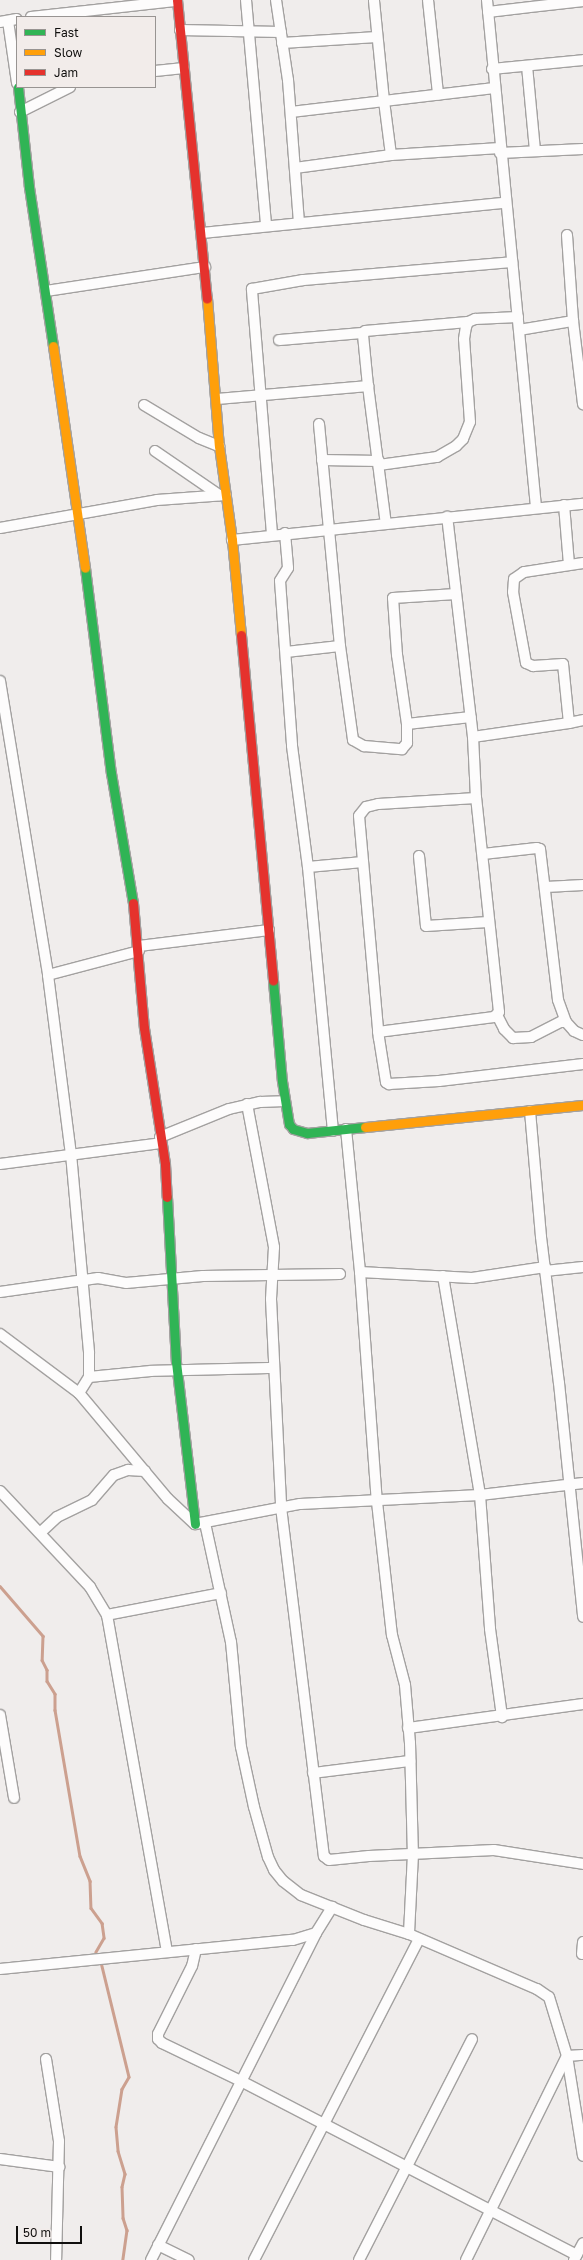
<!DOCTYPE html>
<style>
body{margin:0}
#map{position:relative;width:583px;height:2260px;overflow:hidden;background:#f0edec;font-family:"Golos Text",sans-serif}
div>[style]{position:absolute}
.stream>*{height:2.5px;margin:-1.25px;padding:0 1.25px;transform-origin:1.25px;border-radius:1.25px;background:#cca08f}
.roads{filter:drop-shadow(1px 0 #a3a1a0) drop-shadow(-1px 0 #a3a1a0) drop-shadow(0 1px #a3a1a0) drop-shadow(0 -1px #a3a1a0)}
.street>*{height:10px;margin:-5px;padding:0 5px;transform-origin:5px;border-radius:5px;background:#fdfcfc}
.fast>*{height:9px;margin:-4.5px;padding:0 4.5px;transform-origin:4.5px;border-radius:4.5px;background:#30b455}
.slow>*{height:9px;margin:-4.5px;padding:0 4.5px;transform-origin:4.5px;border-radius:4.5px;background:#ff9f0a}
.jam>*{height:9px;margin:-4.5px;padding:0 4.5px;transform-origin:4.5px;border-radius:4.5px;background:#e5322d}
span{translate:-50% -50%;white-space:nowrap;text-align:center;line-height:1.15;-webkit-text-stroke:3.5px #f2ecea;paint-order:stroke}
.legend{position:absolute;left:16px;top:16px;width:140px;height:72px;box-sizing:border-box;background:#f2ecea;border:1px solid #989492;margin:0;padding:5px 7px;list-style:none;font-size:12px;color:#100f0e}
.legend li{display:flex;align-items:center;gap:8px;height:20px}
.legend b{width:20px;border:1px solid #989492}
.scale{position:absolute;left:16px;top:2226px;width:66px;height:18px;box-sizing:border-box;border:2px solid #100f0e;border-top:0;padding-left:5px;font-size:12px;line-height:14px;white-space:nowrap;color:#100f0e;-webkit-text-stroke:3px #f2ecea;paint-order:stroke}
</style>
<div id="map">
<div class="stream">
<div style="left:0;top:1586px;width:66px;rotate:49.3deg"></div>
<div style="left:43px;top:1636px;width:24px;rotate:92deg"></div>
<div style="left:42px;top:1660px;width:11px;rotate:63deg"></div>
<div style="left:47px;top:1670px;width:11px;rotate:90deg"></div>
<div style="left:47px;top:1681px;width:15px;rotate:58deg"></div>
<div style="left:55px;top:1694px;width:16px;rotate:90deg"></div>
<div style="left:55px;top:1710px;width:148px;rotate:80.3deg"></div>
<div style="left:80px;top:1856px;width:27px;rotate:68deg"></div>
<div style="left:90px;top:1881px;width:27px;rotate:88deg"></div>
<div style="left:91px;top:1908px;width:19px;rotate:54deg"></div>
<div style="left:102px;top:1923px;width:15px;rotate:82deg"></div>
<div style="left:104px;top:1938px;width:16px;rotate:120deg"></div>
<div style="left:101px;top:1962px;width:118px;rotate:76.3deg"></div>
<div style="left:129px;top:2077px;width:14px;rotate:120deg"></div>
<div style="left:122px;top:2089px;width:38px;rotate:99deg"></div>
<div style="left:116px;top:2127px;width:24px;rotate:85deg"></div>
<div style="left:118px;top:2151px;width:24px;rotate:73deg"></div>
<div style="left:125px;top:2174px;width:13px;rotate:103deg"></div>
<div style="left:122px;top:2187px;width:31px;rotate:88deg"></div>
<div style="left:123px;top:2218px;width:13px;rotate:72deg"></div>
<div style="left:127px;top:2230px;width:30px;rotate:98deg"></div>
</div>
<div class="roads">
<div class="street">
<div style="left:246px;top:0;width:227px;rotate:84.9deg"></div>
<div style="left:276px;top:0;width:81px;rotate:81.5deg"></div>
<div style="left:288px;top:80px;width:143px;rotate:85.6deg"></div>
<div style="left:428px;top:0;width:95px;rotate:83.9deg"></div>
<div style="left:487px;top:0;width:509px;rotate:84.48deg"></div>
<div style="left:488px;top:12px;width:96px;rotate:-6.6deg"></div>
<div style="left:31px;top:17px;width:147px;rotate:-6.3deg"></div>
<div style="left:8px;top:21px;width:63px;rotate:81.7deg"></div>
<div style="left:0;top:22px;width:17px;rotate:-10deg"></div>
<div style="left:180px;top:30px;width:101px;rotate:1.1deg"></div>
<div style="left:282px;top:43px;width:95px;rotate:-3.6deg"></div>
<div style="left:527px;top:66px;width:85px;rotate:84.6deg"></div>
<div style="left:492px;top:69px;width:91px;rotate:-5.6deg"></div>
<div style="left:155px;top:71px;width:29px;rotate:-6deg"></div>
<div style="left:20px;top:112px;width:56px;rotate:-26.6deg"></div>
<div style="left:291px;top:112px;width:94px;rotate:-6.7deg"></div>
<div style="left:384px;top:101px;width:101px;rotate:-95.7deg"></div>
<div style="left:500px;top:153px;width:83px;rotate:-2.8deg"></div>
<div style="left:391px;top:155px;width:109px;rotate:-3.7deg"></div>
<div style="left:295px;top:168px;width:97px;rotate:-7.7deg"></div>
<div style="left:391px;top:155px;width:54px;rotate:-97.4deg"></div>
<div style="left:384px;top:101px;width:111px;rotate:-6.7deg"></div>
<div style="left:202px;top:233px;width:304px;rotate:-5.7deg"></div>
<div style="left:567px;top:235px;width:86px;rotate:86deg"></div>
<div style="left:573px;top:321px;width:84px;rotate:83.1deg"></div>
<div style="left:46px;top:291px;width:161px;rotate:-8.6deg"></div>
<div style="left:519px;top:330px;width:55px;rotate:-9.5deg"></div>
<div style="left:279px;top:340px;width:84px;rotate:-4.8deg"></div>
<div style="left:368px;top:386px;width:139px;rotate:82.6deg"></div>
<div style="left:217px;top:399px;width:152px;rotate:-4.9deg"></div>
<div style="left:368px;top:386px;width:51px;rotate:-95.6deg"></div>
<div style="left:363px;top:335px;width:4px;rotate:-63deg"></div>
<div style="left:365px;top:331px;width:103px;rotate:-5deg"></div>
<div style="left:144px;top:405px;width:64px;rotate:31deg"></div>
<div style="left:199px;top:438px;width:22px;rotate:22deg"></div>
<div style="left:319px;top:424px;width:223px;rotate:84.6deg"></div>
<div style="left:340px;top:646px;width:95px;rotate:82.1deg"></div>
<div style="left:353px;top:740px;width:13px;rotate:29deg"></div>
<div style="left:364px;top:746px;width:38px;rotate:5deg"></div>
<div style="left:402px;top:749px;width:8px;rotate:-50deg"></div>
<div style="left:407px;top:743px;width:19px;rotate:-90deg"></div>
<div style="left:407px;top:724px;width:64px;rotate:-6.2deg"></div>
<div style="left:155px;top:451px;width:78px;rotate:34.5deg"></div>
<div style="left:322px;top:460px;width:57px;rotate:1deg"></div>
<div style="left:379px;top:465px;width:59px;rotate:-7.9deg"></div>
<div style="left:437px;top:457px;width:22px;rotate:-30deg"></div>
<div style="left:456px;top:446px;width:10px;rotate:-45deg"></div>
<div style="left:463px;top:439px;width:18px;rotate:-68deg"></div>
<div style="left:470px;top:422px;width:83px;rotate:-94.1deg"></div>
<div style="left:464px;top:339px;width:12px;rotate:-81deg"></div>
<div style="left:466px;top:327px;width:5px;rotate:-68deg"></div>
<div style="left:468px;top:322px;width:8px;rotate:-23deg"></div>
<div style="left:475px;top:319px;width:43px;rotate:-2.7deg"></div>
<div style="left:564px;top:505px;width:59px;rotate:85.2deg"></div>
<div style="left:0;top:528px;width:159px;rotate:-10.1deg"></div>
<div style="left:157px;top:500px;width:69px;rotate:-4.1deg"></div>
<div style="left:285px;top:533px;width:35px;rotate:85deg"></div>
<div style="left:288px;top:568px;width:15px;rotate:122deg"></div>
<div style="left:280px;top:581px;width:165px;rotate:85.8deg"></div>
<div style="left:292px;top:746px;width:122px;rotate:82.5deg"></div>
<div style="left:308px;top:867px;width:265px;rotate:84.6deg"></div>
<div style="left:272px;top:534px;width:246px;rotate:-94.7deg"></div>
<div style="left:252px;top:289px;width:52px;rotate:-10deg"></div>
<div style="left:303px;top:280px;width:210px;rotate:-4.9deg"></div>
<div style="left:232px;top:540px;width:353px;rotate:-5.9deg"></div>
<div style="left:583px;top:563px;width:60px;rotate:171.3deg"></div>
<div style="left:524px;top:572px;width:12px;rotate:145deg"></div>
<div style="left:514px;top:579px;width:13px;rotate:94deg"></div>
<div style="left:513px;top:592px;width:72px;rotate:79.6deg"></div>
<div style="left:526px;top:663px;width:8px;rotate:23deg"></div>
<div style="left:533px;top:666px;width:30px;rotate:-4deg"></div>
<div style="left:563px;top:664px;width:59px;rotate:84.2deg"></div>
<div style="left:569px;top:723px;width:14px;rotate:-12deg"></div>
<div style="left:286px;top:652px;width:54px;rotate:-6.3deg"></div>
<div style="left:0;top:681px;width:298px;rotate:80.7deg"></div>
<div style="left:48px;top:975px;width:180px;rotate:82.7deg"></div>
<div style="left:71px;top:1154px;width:200px;rotate:84.8deg"></div>
<div style="left:89px;top:1353px;width:24px;rotate:90deg"></div>
<div style="left:89px;top:1377px;width:19px;rotate:122deg"></div>
<div style="left:407px;top:724px;width:70px;rotate:-98.2deg"></div>
<div style="left:397px;top:655px;width:57px;rotate:-94deg"></div>
<div style="left:393px;top:598px;width:63px;rotate:-3.6deg"></div>
<div style="left:473px;top:737px;width:97px;rotate:-8.3deg"></div>
<div style="left:476px;top:798px;width:98px;rotate:176.5deg"></div>
<div style="left:378px;top:804px;width:12px;rotate:166deg"></div>
<div style="left:366px;top:807px;width:11px;rotate:128deg"></div>
<div style="left:359px;top:816px;width:223px;rotate:84.9deg"></div>
<div style="left:379px;top:1038px;width:45px;rotate:81deg"></div>
<div style="left:386px;top:1082px;width:4px;rotate:34deg"></div>
<div style="left:389px;top:1084px;width:50px;rotate:-3.4deg"></div>
<div style="left:439px;top:1081px;width:145px;rotate:-6.7deg"></div>
<div style="left:483px;top:854px;width:54px;rotate:-6.3deg"></div>
<div style="left:537px;top:848px;width:3px;rotate:18deg"></div>
<div style="left:540px;top:849px;width:152px;rotate:83.2deg"></div>
<div style="left:558px;top:1000px;width:23px;rotate:70deg"></div>
<div style="left:419px;top:856px;width:70px;rotate:84.3deg"></div>
<div style="left:426px;top:926px;width:62px;rotate:-3.7deg"></div>
<div style="left:308px;top:867px;width:55px;rotate:-5.2deg"></div>
<div style="left:546px;top:887px;width:37px;rotate:-3deg"></div>
<div style="left:139px;top:946px;width:131px;rotate:-7deg"></div>
<div style="left:48px;top:975px;width:94px;rotate:-14.8deg"></div>
<div style="left:497px;top:1015px;width:16px;rotate:63deg"></div>
<div style="left:504px;top:1029px;width:13px;rotate:45deg"></div>
<div style="left:513px;top:1038px;width:18px;rotate:-3deg"></div>
<div style="left:531px;top:1037px;width:34px;rotate:-27deg"></div>
<div style="left:561px;top:1022px;width:5px"></div>
<div style="left:566px;top:1022px;width:12px;rotate:48deg"></div>
<div style="left:574px;top:1031px;width:10px;rotate:24deg"></div>
<div style="left:378px;top:1032px;width:117px;rotate:-7.4deg"></div>
<div style="left:494px;top:1017px;width:7px;rotate:-45deg"></div>
<div style="left:499px;top:1012px;width:215px;rotate:-96.1deg"></div>
<div style="left:476px;top:798px;width:61px;rotate:-92.8deg"></div>
<div style="left:473px;top:737px;width:222px;rotate:-96.7deg"></div>
<div style="left:247px;top:1104px;width:146px;rotate:79.3deg"></div>
<div style="left:274px;top:1247px;width:52px;rotate:93.3deg"></div>
<div style="left:271px;top:1299px;width:208px;rotate:87.2deg"></div>
<div style="left:281px;top:1507px;width:352px;rotate:83deg"></div>
<div style="left:324px;top:1856px;width:6px;rotate:39deg"></div>
<div style="left:329px;top:1860px;width:40px;rotate:-5.7deg"></div>
<div style="left:369px;top:1856px;width:125px;rotate:-2.7deg"></div>
<div style="left:494px;top:1850px;width:90px;rotate:8.9deg"></div>
<div style="left:530px;top:1111px;width:126px;rotate:85deg"></div>
<div style="left:541px;top:1237px;width:147px;rotate:83deg"></div>
<div style="left:559px;top:1383px;width:235px;rotate:84.1deg"></div>
<div style="left:346px;top:1129px;width:144px;rotate:84.4deg"></div>
<div style="left:360px;top:1272px;width:231px;rotate:85.8deg"></div>
<div style="left:377px;top:1502px;width:134px;rotate:83.6deg"></div>
<div style="left:392px;top:1635px;width:52px;rotate:75.4deg"></div>
<div style="left:405px;top:1685px;width:58px;rotate:85.1deg"></div>
<div style="left:410px;top:1743px;width:111px;rotate:88.5deg"></div>
<div style="left:413px;top:1854px;width:80px;rotate:92.9deg"></div>
<div style="left:160px;top:1137px;width:74px;rotate:-22.1deg"></div>
<div style="left:229px;top:1109px;width:32px;rotate:-13deg"></div>
<div style="left:260px;top:1102px;width:25px;rotate:-2deg"></div>
<div style="left:0;top:1164px;width:162px;rotate:-7.4deg"></div>
<div style="left:545px;top:1271px;width:38px;rotate:-6deg"></div>
<div style="left:360px;top:1272px;width:112px;rotate:3.1deg"></div>
<div style="left:472px;top:1278px;width:74px;rotate:-8.6deg"></div>
<div style="left:443px;top:1276px;width:222px;rotate:80.4deg"></div>
<div style="left:480px;top:1495px;width:134px;rotate:85.7deg"></div>
<div style="left:490px;top:1629px;width:89px;rotate:82.2deg"></div>
<div style="left:0;top:1292px;width:99px;rotate:-8.1deg"></div>
<div style="left:98px;top:1278px;width:28px;rotate:10deg"></div>
<div style="left:126px;top:1283px;width:77px;rotate:-5.2deg"></div>
<div style="left:203px;top:1276px;width:137px;rotate:-0.8deg"></div>
<div style="left:0;top:1334px;width:99px;rotate:36.8deg"></div>
<div style="left:79px;top:1393px;width:138px;rotate:50deg"></div>
<div style="left:168px;top:1499px;width:37px;rotate:43deg"></div>
<div style="left:195px;top:1524px;width:107px;rotate:-10.8deg"></div>
<div style="left:300px;top:1504px;width:180px;rotate:-2.9deg"></div>
<div style="left:480px;top:1495px;width:104px;rotate:-6.6deg"></div>
<div style="left:89px;top:1377px;width:62px;rotate:-5.5deg"></div>
<div style="left:151px;top:1371px;width:123px;rotate:-1.4deg"></div>
<div style="left:0;top:1491px;width:132px;rotate:46.8deg"></div>
<div style="left:90px;top:1587px;width:33px;rotate:59deg"></div>
<div style="left:107px;top:1615px;width:341px;rotate:79.9deg"></div>
<div style="left:205px;top:1523px;width:122px;rotate:77.7deg"></div>
<div style="left:231px;top:1642px;width:105px;rotate:84.6deg"></div>
<div style="left:241px;top:1747px;width:61px;rotate:77.8deg"></div>
<div style="left:254px;top:1807px;width:52px;rotate:74.4deg"></div>
<div style="left:268px;top:1857px;width:14px;rotate:65deg"></div>
<div style="left:274px;top:1870px;width:14px;rotate:51deg"></div>
<div style="left:283px;top:1881px;width:23px;rotate:38deg"></div>
<div style="left:301px;top:1895px;width:68px;rotate:21.6deg"></div>
<div style="left:364px;top:1920px;width:47px;rotate:17.3deg"></div>
<div style="left:409px;top:1934px;width:139px;rotate:23.3deg"></div>
<div style="left:537px;top:1989px;width:14px;rotate:34deg"></div>
<div style="left:549px;top:1997px;width:62px;rotate:73deg"></div>
<div style="left:567px;top:2056px;width:101px;rotate:80.9deg"></div>
<div style="left:41px;top:1532px;width:22px;rotate:-43deg"></div>
<div style="left:57px;top:1517px;width:39px;rotate:-26deg"></div>
<div style="left:92px;top:1500px;width:33px;rotate:-49deg"></div>
<div style="left:114px;top:1475px;width:15px;rotate:-20deg"></div>
<div style="left:128px;top:1470px;width:17px;rotate:3deg"></div>
<div style="left:107px;top:1615px;width:116px;rotate:-10.9deg"></div>
<div style="left:0;top:1715px;width:84px;rotate:80.4deg"></div>
<div style="left:408px;top:1728px;width:177px;rotate:-7.8deg"></div>
<div style="left:313px;top:1773px;width:98px;rotate:-7.1deg"></div>
<div style="left:196px;top:1949px;width:17px;rotate:103deg"></div>
<div style="left:192px;top:1966px;width:76px;rotate:116.6deg"></div>
<div style="left:158px;top:2034px;width:5px;rotate:90deg"></div>
<div style="left:158px;top:2039px;width:6px;rotate:45deg"></div>
<div style="left:162px;top:2043px;width:88px;rotate:25.7deg"></div>
<div style="left:241px;top:2081px;width:378px;rotate:27.4deg"></div>
<div style="left:582px;top:1954px;width:12px;rotate:-85deg"></div>
<div style="left:0;top:1969px;width:294px;rotate:-5.7deg"></div>
<div style="left:293px;top:1940px;width:24px;rotate:-17deg"></div>
<div style="left:316px;top:1933px;width:31px;rotate:-58deg"></div>
<div style="left:46px;top:2059px;width:83px;rotate:81deg"></div>
<div style="left:59px;top:2141px;width:119px;rotate:91.4deg"></div>
<div style="left:0;top:2159px;width:60px;rotate:7.7deg"></div>
<div style="left:158px;top:2245px;width:34px;rotate:26deg"></div>
<div style="left:151px;top:2260px;width:366px;rotate:-63.2deg"></div>
<div style="left:254px;top:2260px;width:361px;rotate:-62.8deg"></div>
<div style="left:359px;top:2260px;width:248px;rotate:-62.9deg"></div>
<div style="left:466px;top:2260px;width:228px;rotate:-63.7deg"></div>
<div style="left:567px;top:2056px;width:16px;rotate:-4deg"></div>
<div style="left:574px;top:2260px;width:19px;rotate:-62deg"></div>
</div>
<div class="fast">
<div style="left:18px;top:87px;width:101px;rotate:83.7deg"></div>
<div style="left:29px;top:187px;width:161px;rotate:81.4deg"></div>
<div style="left:85px;top:568px;width:207px;rotate:82.8deg"></div>
<div style="left:111px;top:773px;width:132px;rotate:80.4deg"></div>
<div style="left:273px;top:981px;width:100px;rotate:84.9deg"></div>
<div style="left:282px;top:1081px;width:44px;rotate:80.8deg"></div>
<div style="left:289px;top:1124px;width:6px;rotate:51deg"></div>
<div style="left:293px;top:1129px;width:15px;rotate:16deg"></div>
<div style="left:307px;top:1133px;width:58px;rotate:-5.9deg"></div>
<div style="left:167px;top:1197px;width:165px;rotate:86.9deg"></div>
<div style="left:176px;top:1362px;width:163px;rotate:83.3deg"></div>
</div>
<div class="slow">
<div style="left:207px;top:298px;width:148px;rotate:85.4deg"></div>
<div style="left:219px;top:446px;width:95px;rotate:82.1deg"></div>
<div style="left:232px;top:540px;width:95px;rotate:84.6deg"></div>
<div style="left:53px;top:346px;width:224px;rotate:81.8deg"></div>
<div style="left:365px;top:1127px;width:219px;rotate:-5.8deg"></div>
</div>
<div class="jam">
<div style="left:177px;top:0;width:300px;rotate:84.3deg"></div>
<div style="left:241px;top:635px;width:347px;rotate:84.7deg"></div>
<div style="left:133px;top:903px;width:125px;rotate:85deg"></div>
<div style="left:144px;top:1028px;width:138px;rotate:81.2deg"></div>
<div style="left:165px;top:1164px;width:33px;rotate:87deg"></div>
</div>
</div>
<ul class="legend">
<li><b style="height:5px;background:#30b455"></b>Fast</li>
<li><b style="height:5px;background:#ff9f0a"></b>Slow</li>
<li><b style="height:5px;background:#e5322d"></b>Jam</li>
</ul>
<div class="scale">50 m</div>
</div>
